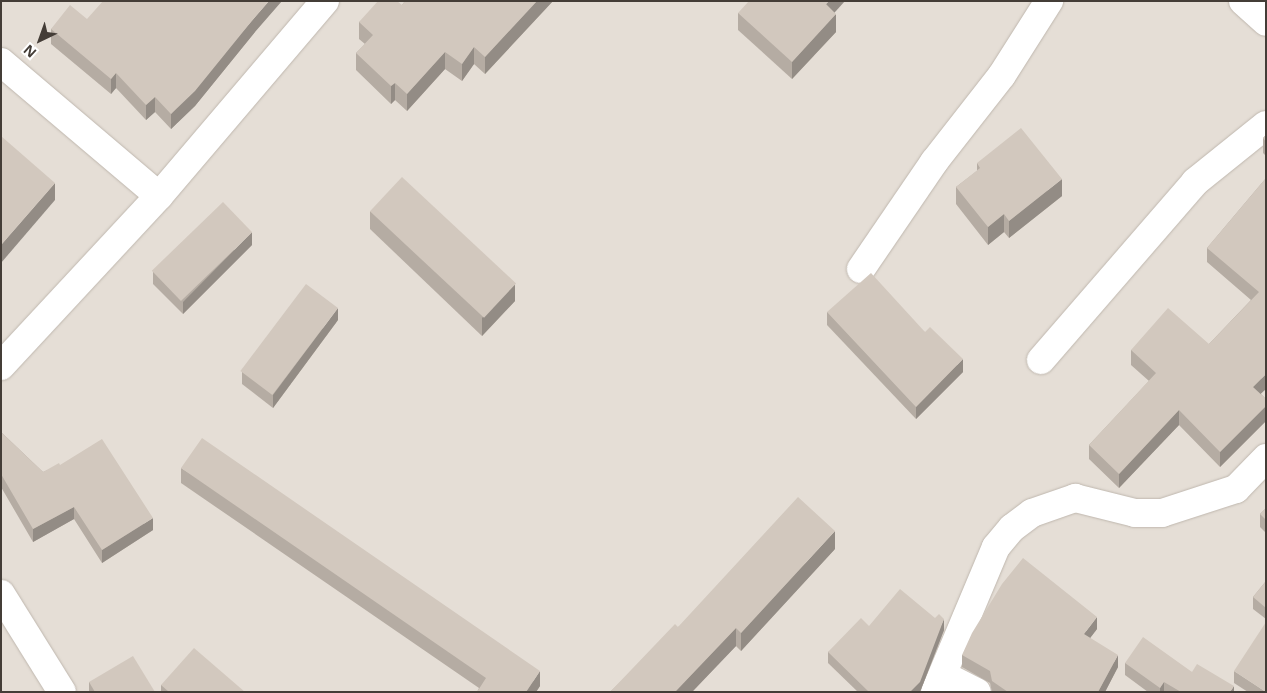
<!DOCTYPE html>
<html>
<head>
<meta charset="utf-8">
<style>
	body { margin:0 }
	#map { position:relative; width:1267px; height:693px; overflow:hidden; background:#f1ede7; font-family:"Open Sans",sans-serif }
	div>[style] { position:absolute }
	.residential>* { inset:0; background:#e5ded6; transform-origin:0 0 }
	.roads { filter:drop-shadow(0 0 1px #bfb7ae) drop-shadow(0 0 1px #bfb7ae) }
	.minor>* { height:28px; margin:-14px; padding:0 14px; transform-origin:14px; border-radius:14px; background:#fff }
	.tertiary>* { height:28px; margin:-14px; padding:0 14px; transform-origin:14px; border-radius:14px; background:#fff }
	.wall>* { inset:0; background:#b5aca3 }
	.shaded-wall>* { inset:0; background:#938c85 }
	.building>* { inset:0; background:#d2c8be; transform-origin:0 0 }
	span { translate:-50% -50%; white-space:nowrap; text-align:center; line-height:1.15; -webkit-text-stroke:4px #fff; paint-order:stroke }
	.frame { position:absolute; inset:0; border:2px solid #443d37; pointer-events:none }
	.north { position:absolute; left:15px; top:15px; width:50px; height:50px; -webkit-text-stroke:4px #fff; paint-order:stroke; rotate:222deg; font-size:14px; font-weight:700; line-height:20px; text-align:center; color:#443d37 }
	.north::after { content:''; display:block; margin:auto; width:18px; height:22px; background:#443d37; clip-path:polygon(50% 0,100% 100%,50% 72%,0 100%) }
</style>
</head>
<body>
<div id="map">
	<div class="residential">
		<i style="left:1px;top:1px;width:1265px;height:691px"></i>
	</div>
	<div class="roads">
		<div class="minor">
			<i style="left:1px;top:62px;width:207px;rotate:40.3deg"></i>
			<i style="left:159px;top:196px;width:256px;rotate:-49.6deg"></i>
			<i style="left:861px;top:269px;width:130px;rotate:-55.7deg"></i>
			<i style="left:934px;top:162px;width:110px;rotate:-52deg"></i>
			<i style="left:1002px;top:75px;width:88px;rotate:-57.6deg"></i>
			<i style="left:1041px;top:360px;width:235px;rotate:-49.1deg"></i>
			<i style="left:1195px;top:182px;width:91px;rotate:-38.8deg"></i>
			<i style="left:1px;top:366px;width:232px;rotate:-47.1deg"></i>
			<i style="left:1px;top:594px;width:115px;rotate:58.1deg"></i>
			<i style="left:943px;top:675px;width:38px;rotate:27deg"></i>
			<i style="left:935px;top:692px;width:157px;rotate:-67.2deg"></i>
			<i style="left:996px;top:547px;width:25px;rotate:-50deg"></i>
			<i style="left:1012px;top:528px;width:25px;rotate:-37deg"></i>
			<i style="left:1032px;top:513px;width:46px;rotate:-19.2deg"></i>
			<i style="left:1075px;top:498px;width:62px;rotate:14deg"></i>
			<i style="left:1135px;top:513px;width:27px"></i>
			<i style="left:1162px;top:513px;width:78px;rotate:-18deg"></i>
			<i style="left:1236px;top:489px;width:43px;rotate:-45.9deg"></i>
		</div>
		<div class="tertiary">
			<i style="left:1243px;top:1px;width:31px;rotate:42deg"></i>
		</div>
	</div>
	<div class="wall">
		<i style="clip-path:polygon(405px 1px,553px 1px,485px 74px,474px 64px,462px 81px,445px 69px,407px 111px,395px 100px,391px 104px,356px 70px,356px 53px,365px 44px,359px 39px,359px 22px,402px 5px)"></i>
		<i style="clip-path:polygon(738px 13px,835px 13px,836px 32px,792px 79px,738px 30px)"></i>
		<i style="clip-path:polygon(87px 19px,255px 32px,195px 106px,171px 129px,155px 112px,146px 120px,116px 88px,111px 94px,51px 44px,51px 29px)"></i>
		<i style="clip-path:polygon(1266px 135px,1266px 156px,1263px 153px,1263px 138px)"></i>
		<i style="clip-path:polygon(977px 163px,1062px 196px,1009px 238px,1004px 232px,988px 245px,956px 204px,956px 187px,977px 171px)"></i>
		<i style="clip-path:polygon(1266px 178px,1261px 394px,1266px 399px,1266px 421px,1220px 467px,1179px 425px,1119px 488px,1089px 459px,1089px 445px,1149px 381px,1131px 365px,1131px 350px,1209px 344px,1251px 300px,1207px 262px,1207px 248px)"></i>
		<i style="clip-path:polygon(370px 211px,515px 301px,482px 336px,370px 229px)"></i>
		<i style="clip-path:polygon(252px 245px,183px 314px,153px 284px,153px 272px)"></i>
		<i style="clip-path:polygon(827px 312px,925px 332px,963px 372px,916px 419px,827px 325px)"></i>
		<i style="clip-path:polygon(338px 320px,273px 408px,242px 384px,242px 372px)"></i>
		<i style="clip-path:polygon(1px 432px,43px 472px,60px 465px,153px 530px,102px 563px,74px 519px,33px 542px,1px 487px)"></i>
		<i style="clip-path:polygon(181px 468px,540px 686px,536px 692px,477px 692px,479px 688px,181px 483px)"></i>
		<i style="clip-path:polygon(1266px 508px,1266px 533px,1260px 527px,1260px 514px)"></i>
		<i style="clip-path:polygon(835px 549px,741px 651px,736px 646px,692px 692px,610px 692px,678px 627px)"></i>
		<i style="clip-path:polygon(1266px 581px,1266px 619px,1253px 609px,1253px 597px)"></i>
		<i style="clip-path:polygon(869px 626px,944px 630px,920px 692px,858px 692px,828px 663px,828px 652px)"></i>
		<i style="clip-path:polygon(1097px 629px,1090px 638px,1118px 667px,1105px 692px,992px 692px,990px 683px,962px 667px,962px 655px)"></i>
		<i style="clip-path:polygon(1125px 663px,1192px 672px,1234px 692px,1148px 692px,1125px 675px)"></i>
		<i style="clip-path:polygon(1234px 671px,1266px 692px,1248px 692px,1234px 683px)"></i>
		<i style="clip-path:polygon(89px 682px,155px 692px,89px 692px)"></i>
		<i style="clip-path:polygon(161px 685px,245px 692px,161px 692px)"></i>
	</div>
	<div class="shaded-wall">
		<i style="clip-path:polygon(269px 1px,282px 1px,255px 32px,195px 106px,171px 129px,171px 114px)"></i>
		<i style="clip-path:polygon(537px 1px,553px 1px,485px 74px,485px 57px)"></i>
		<i style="clip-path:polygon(829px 1px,845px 1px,826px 22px,826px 4px)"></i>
		<i style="clip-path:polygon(836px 14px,836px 32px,792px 79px,792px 62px)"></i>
		<i style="clip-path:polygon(474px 47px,474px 64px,462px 81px,462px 64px)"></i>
		<i style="clip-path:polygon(445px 52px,445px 69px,407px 111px,407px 94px)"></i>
		<i style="clip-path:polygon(116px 73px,116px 88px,111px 94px,111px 79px)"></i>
		<i style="clip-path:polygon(395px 83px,395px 100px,391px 104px,391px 86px)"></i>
		<i style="clip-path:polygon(155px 97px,155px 112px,146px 120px,146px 105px)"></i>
		<i style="clip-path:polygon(1062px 179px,1062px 196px,1009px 238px,1009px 221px)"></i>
		<i style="clip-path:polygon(55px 183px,55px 200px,1px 263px,1px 245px)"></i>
		<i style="clip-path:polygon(1004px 214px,1004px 232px,988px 245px,988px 227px)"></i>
		<i style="clip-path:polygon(252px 232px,252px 245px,183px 314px,183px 302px)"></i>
		<i style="clip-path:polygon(515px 284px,515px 301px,482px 336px,482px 318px)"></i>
		<i style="clip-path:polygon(338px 308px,338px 320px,273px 408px,273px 395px)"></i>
		<i style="clip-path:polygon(963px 359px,963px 372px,916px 419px,916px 407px)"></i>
		<i style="clip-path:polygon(1266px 374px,1266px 389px,1253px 401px,1253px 387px)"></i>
		<i style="clip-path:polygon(1266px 406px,1266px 421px,1220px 467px,1220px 452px)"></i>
		<i style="clip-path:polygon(1179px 410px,1179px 425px,1119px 488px,1119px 474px)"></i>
		<i style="clip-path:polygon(74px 507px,74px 519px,33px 542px,33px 529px)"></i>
		<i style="clip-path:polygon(153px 518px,153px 530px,102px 563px,102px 550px)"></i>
		<i style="clip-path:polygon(835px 531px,835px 549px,741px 651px,741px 633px)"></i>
		<i style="clip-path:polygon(1097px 617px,1097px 629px,1084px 646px,1084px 634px)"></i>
		<i style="clip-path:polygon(944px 619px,944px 630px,920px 692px,910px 692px)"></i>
		<i style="clip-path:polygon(736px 628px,736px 646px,692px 692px,675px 692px)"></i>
		<i style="clip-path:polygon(1118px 655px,1118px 667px,1105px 692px,1098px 692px)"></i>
		<i style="clip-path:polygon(540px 671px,540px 686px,536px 692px,526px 692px)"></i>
		<i style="clip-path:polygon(1164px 682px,1164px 692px,1160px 692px,1160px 688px)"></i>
		<i style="clip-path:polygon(1234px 686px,1234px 692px,1230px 692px)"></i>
	</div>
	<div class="building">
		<i style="clip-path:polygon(103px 1px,269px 1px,255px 17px,195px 91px,171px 114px,155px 97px,146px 105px,116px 73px,111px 79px,51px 29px,70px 5px,87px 19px)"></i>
		<i style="clip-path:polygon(378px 1px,397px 1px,402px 5px,405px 1px,537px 1px,485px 57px,474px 47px,462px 64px,445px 52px,407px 94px,395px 83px,391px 86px,356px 53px,373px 35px,359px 22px)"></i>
		<i style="clip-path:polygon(749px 1px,829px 1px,826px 4px,836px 14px,792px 62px,738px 13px)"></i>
		<i style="clip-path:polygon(1021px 128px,1062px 179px,1009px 221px,1004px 214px,988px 227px,956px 187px,980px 168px,977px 163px)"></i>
		<i style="clip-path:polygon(1266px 135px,1266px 142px,1263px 138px)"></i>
		<i style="clip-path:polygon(1px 136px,55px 183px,1px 245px)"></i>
		<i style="left:402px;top:177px;width:156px;height:47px;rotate:43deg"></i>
		<i style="clip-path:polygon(1266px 178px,1266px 374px,1253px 387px,1266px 399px,1266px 406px,1220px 452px,1179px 410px,1119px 474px,1089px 445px,1156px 373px,1131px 350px,1168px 308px,1209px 344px,1259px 292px,1207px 248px)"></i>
		<i style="left:223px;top:202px;width:42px;height:99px;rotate:46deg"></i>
		<i style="clip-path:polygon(871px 273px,925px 332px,930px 327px,963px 359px,916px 407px,827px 312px)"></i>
		<i style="left:306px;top:284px;width:40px;height:109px;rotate:37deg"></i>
		<i style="clip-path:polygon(1px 432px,43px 472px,59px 463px,60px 465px,102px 439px,153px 518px,102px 550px,74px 507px,33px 529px,1px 474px)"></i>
		<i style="clip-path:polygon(202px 438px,540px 671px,526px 692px,477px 692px,486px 678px,181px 468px)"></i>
		<i style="clip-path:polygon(798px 497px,835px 531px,741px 633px,736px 628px,675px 692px,610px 692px,675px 624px,678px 627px)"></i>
		<i style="clip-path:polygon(1266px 508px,1266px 520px,1260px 514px)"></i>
		<i style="clip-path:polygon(1023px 558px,1097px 617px,1084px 634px,1118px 655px,1098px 692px,1008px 692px,992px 681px,990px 671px,962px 655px,972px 633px,1002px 584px)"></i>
		<i style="clip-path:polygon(1266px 581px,1266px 608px,1253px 597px)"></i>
		<i style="clip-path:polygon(900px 589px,935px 618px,939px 614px,944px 619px,920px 682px,910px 692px,869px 692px,828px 652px,861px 618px,869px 626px)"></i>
		<i style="clip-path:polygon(1266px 622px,1266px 692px,1234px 671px)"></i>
		<i style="clip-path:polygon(1143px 637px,1192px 672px,1197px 664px,1234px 686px,1230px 692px,1181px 692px,1164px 682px,1160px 688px,1125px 663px)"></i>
		<i style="clip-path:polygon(194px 648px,245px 692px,169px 692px,161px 685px)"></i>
		<i style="clip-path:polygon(133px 656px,155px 692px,95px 692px,89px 682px)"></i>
	</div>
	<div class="frame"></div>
	<div class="north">N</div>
</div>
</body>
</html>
